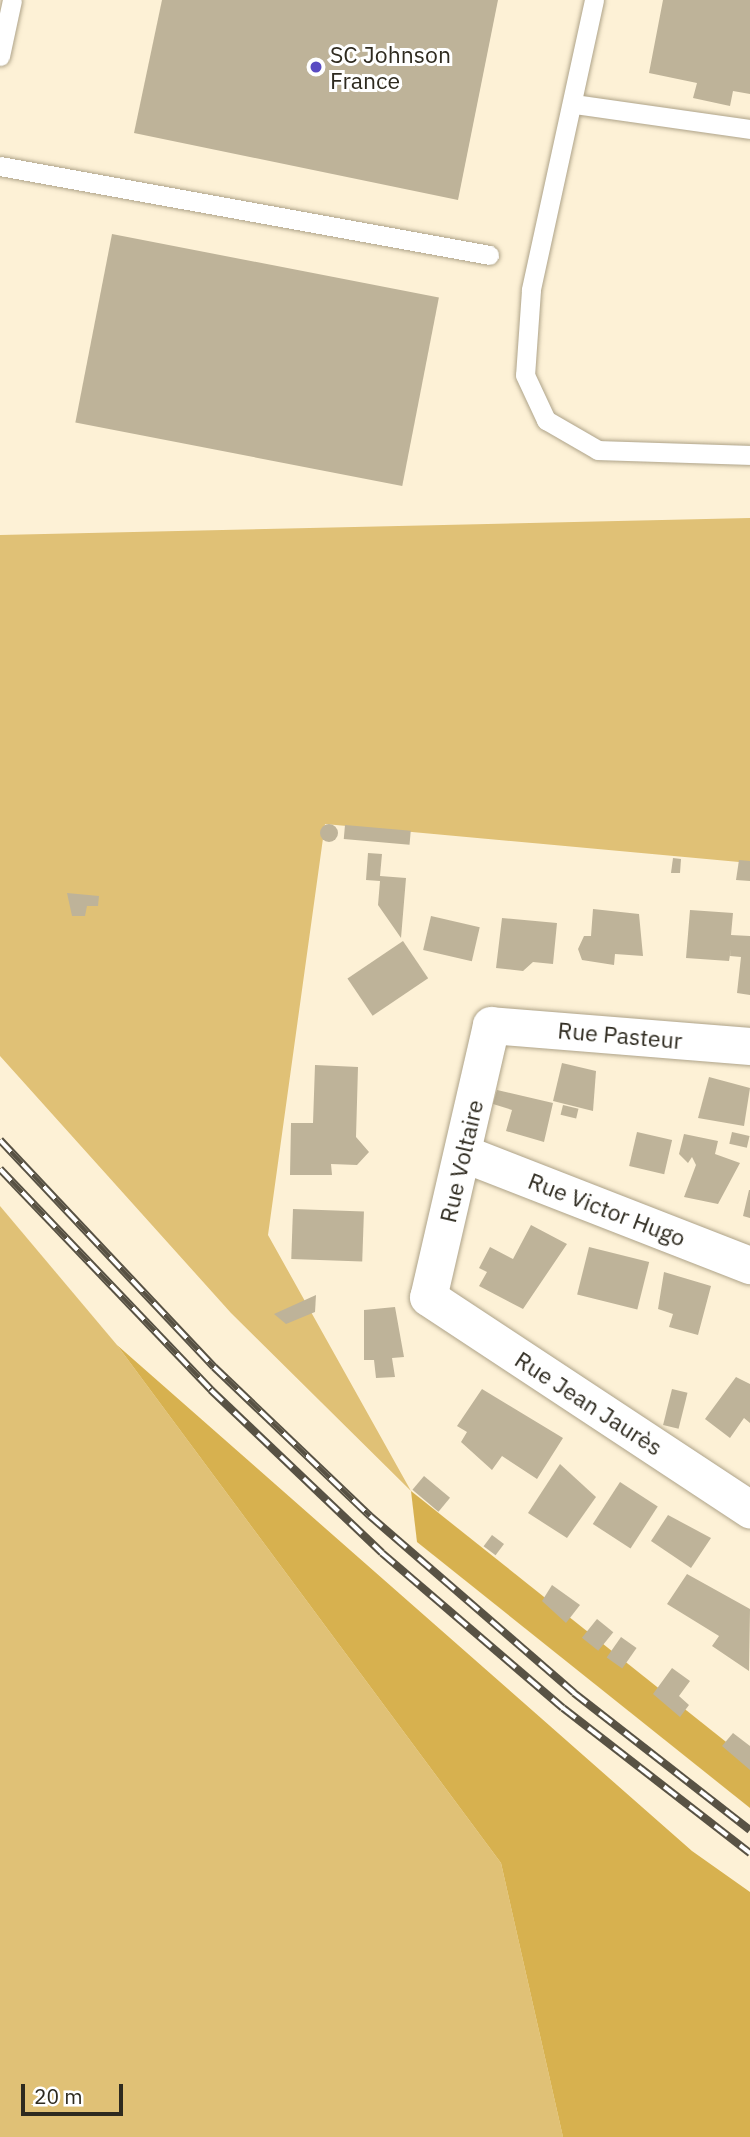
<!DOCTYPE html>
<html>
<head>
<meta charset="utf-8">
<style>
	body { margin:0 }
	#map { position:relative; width:750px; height:2137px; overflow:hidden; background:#fdf1d6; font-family:"IBM Plex Sans",sans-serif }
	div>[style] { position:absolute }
	.green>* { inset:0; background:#e0c176 }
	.forest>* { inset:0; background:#d7b14f }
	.building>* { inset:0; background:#beb399; transform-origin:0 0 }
	.round { border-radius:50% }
	.roads { filter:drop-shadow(0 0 2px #aea389) drop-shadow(0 0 2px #aea389) }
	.lane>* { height:19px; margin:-9.5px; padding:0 9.5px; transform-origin:9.5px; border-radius:9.5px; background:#fff }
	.street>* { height:37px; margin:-18.5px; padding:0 18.5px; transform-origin:18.5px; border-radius:18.5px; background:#fff }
	.rail>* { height:8px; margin-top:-4px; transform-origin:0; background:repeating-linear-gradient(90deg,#fff 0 16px,#585244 0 32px); box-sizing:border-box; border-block:2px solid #585244 }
	.dots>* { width:19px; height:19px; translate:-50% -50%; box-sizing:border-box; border:4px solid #fff; border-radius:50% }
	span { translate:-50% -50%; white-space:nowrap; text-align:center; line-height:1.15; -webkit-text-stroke:6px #fff; paint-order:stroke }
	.poi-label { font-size:23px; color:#2e2a1f }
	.left { translate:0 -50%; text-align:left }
	.street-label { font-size:23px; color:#2e2a1f }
	.scale { position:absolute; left:21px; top:2084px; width:102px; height:32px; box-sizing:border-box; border:4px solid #2e2a1f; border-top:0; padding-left:9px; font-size:21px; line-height:24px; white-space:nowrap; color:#2e2a1f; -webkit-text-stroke:5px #fff; paint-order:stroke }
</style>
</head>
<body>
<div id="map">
	<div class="green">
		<i style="clip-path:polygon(750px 518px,750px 863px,325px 824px,268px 1235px,411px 1491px,231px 1313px,0 1056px,0 535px)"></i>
		<i style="clip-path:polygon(0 1206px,117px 1345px,501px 1863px,563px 2137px,0 2137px)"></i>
	</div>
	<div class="forest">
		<i style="clip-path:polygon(117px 1345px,692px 1851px,750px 1892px,750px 2137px,563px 2137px,501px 1863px)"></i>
		<i style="clip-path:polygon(411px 1491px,750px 1761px,750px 1808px,417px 1542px)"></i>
	</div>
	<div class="building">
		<i style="clip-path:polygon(162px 0,498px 0,458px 200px,134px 133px)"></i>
		<i style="clip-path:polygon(663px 0,750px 0,750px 94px,733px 91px,730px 106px,693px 98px,697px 83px,649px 73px)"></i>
		<i style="left:112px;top:234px;width:333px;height:192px;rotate:11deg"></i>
		<i class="round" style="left:320px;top:824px;width:18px;height:18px"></i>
		<i style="left:345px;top:825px;width:66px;height:14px;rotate:5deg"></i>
		<i style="clip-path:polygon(368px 853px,382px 854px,380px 876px,406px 878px,401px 938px,378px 905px,380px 881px,366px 880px)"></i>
		<i style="clip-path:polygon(673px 858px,681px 859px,680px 873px,671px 873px)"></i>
		<i style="clip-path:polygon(739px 860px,750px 861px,750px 881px,736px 880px)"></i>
		<i style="clip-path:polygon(67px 893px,99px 896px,98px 906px,87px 906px,85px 916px,72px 916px)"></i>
		<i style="clip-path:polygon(593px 909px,639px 914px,643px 956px,615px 954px,614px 965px,582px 960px,578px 949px,584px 936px,591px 936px)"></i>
		<i style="clip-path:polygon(690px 910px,733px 913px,731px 935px,750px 936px,750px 995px,737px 993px,741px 957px,730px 956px,731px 949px,729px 961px,686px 958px)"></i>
		<i style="left:431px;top:916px;width:50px;height:35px;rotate:13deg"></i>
		<i style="clip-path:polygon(502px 918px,557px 923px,553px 964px,533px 962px,523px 971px,496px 968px)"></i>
		<i style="left:403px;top:941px;width:45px;height:67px;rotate:56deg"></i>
		<i style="clip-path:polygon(562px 1063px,596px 1071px,593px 1111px,553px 1101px)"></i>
		<i style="clip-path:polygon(315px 1065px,358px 1067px,356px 1137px,369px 1152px,357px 1165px,331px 1164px,332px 1175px,290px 1175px,291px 1123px,313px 1123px)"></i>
		<i style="clip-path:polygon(709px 1077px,750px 1088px,744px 1126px,698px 1118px)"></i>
		<i style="clip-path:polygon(497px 1090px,553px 1103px,544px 1142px,506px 1131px,512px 1110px,493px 1104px)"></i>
		<i style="left:563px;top:1105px;width:16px;height:10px;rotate:14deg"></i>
		<i style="left:637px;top:1132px;width:36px;height:35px;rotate:13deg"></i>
		<i style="left:732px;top:1132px;width:18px;height:12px;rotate:13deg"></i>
		<i style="clip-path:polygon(684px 1134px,718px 1141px,715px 1154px,740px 1163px,718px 1204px,684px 1197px,696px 1165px,692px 1157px,688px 1163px,679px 1154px)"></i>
		<i style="clip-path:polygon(749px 1190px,750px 1190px,750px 1218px,743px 1216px)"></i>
		<i style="left:293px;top:1209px;width:71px;height:50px;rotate:2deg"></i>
		<i style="clip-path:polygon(531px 1225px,567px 1244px,523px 1309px,479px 1286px,487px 1272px,479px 1268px,490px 1247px,513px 1259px)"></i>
		<i style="left:589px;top:1247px;width:62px;height:49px;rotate:14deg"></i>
		<i style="clip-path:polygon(664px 1272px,711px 1286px,698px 1335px,669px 1327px,673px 1314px,658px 1309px)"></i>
		<i style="clip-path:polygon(316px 1295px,315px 1312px,286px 1324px,274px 1314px)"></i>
		<i style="clip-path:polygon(395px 1307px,404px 1357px,392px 1358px,395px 1377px,376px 1378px,374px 1360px,364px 1360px,364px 1310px)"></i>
		<i style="clip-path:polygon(736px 1377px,750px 1384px,750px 1423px,744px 1418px,730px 1438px,705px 1419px)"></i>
		<i style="clip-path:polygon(482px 1389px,563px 1438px,537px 1479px,502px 1456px,492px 1470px,461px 1442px,467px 1432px,457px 1426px)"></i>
		<i style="left:672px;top:1389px;width:16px;height:37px;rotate:14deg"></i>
		<i style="clip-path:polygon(560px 1464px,596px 1497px,567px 1538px,528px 1513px)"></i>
		<i style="left:424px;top:1476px;width:34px;height:18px;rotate:40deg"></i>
		<i style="left:620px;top:1482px;width:45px;height:50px;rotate:33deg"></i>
		<i style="clip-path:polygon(668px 1515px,711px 1538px,691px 1568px,651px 1541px)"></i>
		<i style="left:492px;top:1535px;width:15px;height:14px;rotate:37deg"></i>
		<i style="clip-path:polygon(687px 1574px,750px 1609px,749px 1671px,712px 1646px,719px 1636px,667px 1604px)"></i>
		<i style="clip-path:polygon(552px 1585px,580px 1605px,566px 1623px,542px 1601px)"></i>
		<i style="left:597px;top:1619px;width:21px;height:24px;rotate:39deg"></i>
		<i style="left:621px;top:1637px;width:19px;height:25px;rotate:35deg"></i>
		<i style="clip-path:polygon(672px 1668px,690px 1681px,679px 1696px,689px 1705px,680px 1717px,653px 1694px)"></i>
		<i style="clip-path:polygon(733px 1733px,750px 1746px,750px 1770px,722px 1746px)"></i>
	</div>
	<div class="roads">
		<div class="lane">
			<i style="left:594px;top:0;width:297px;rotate:102.3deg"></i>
			<i style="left:531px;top:290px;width:85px;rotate:94deg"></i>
			<i style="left:525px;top:375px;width:50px;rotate:65deg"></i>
			<i style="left:546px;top:420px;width:60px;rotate:30deg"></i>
			<i style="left:598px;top:450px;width:152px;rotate:1.9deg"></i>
			<i style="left:0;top:56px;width:57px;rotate:-77.9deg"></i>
			<i style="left:574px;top:104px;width:178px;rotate:8.1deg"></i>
			<i style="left:0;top:166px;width:497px;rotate:10.3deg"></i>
		</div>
		<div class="street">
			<i style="left:750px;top:1046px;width:260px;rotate:-175.4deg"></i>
			<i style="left:491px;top:1025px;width:279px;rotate:103deg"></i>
			<i style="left:428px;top:1297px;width:386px;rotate:33.4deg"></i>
			<i style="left:465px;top:1154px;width:306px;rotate:21.3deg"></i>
		</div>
	</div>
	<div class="rail">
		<i style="left:0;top:1140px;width:312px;rotate:46.7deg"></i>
		<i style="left:214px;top:1367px;width:216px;rotate:43.7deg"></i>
		<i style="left:370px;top:1516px;width:270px;rotate:40.9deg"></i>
		<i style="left:574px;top:1693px;width:223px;rotate:37.9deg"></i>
		<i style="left:0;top:1169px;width:306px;rotate:46.3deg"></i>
		<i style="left:211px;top:1390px;width:236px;rotate:43.6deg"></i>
		<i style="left:382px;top:1553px;width:238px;rotate:40.6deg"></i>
		<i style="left:563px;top:1708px;width:237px;rotate:37.8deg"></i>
	</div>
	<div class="dots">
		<i style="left:316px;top:67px;background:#594ac2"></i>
	</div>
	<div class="poi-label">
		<span class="left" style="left:330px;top:67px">SC Johnson<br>France</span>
	</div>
	<div class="street-label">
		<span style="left:620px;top:1035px;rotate:5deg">Rue Pasteur</span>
		<span style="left:461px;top:1161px;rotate:-77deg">Rue Voltaire</span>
		<span style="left:607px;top:1209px;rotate:21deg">Rue Victor Hugo</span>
		<span style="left:589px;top:1403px;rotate:33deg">Rue Jean Jaurès</span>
	</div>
	<div class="scale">20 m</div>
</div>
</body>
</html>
